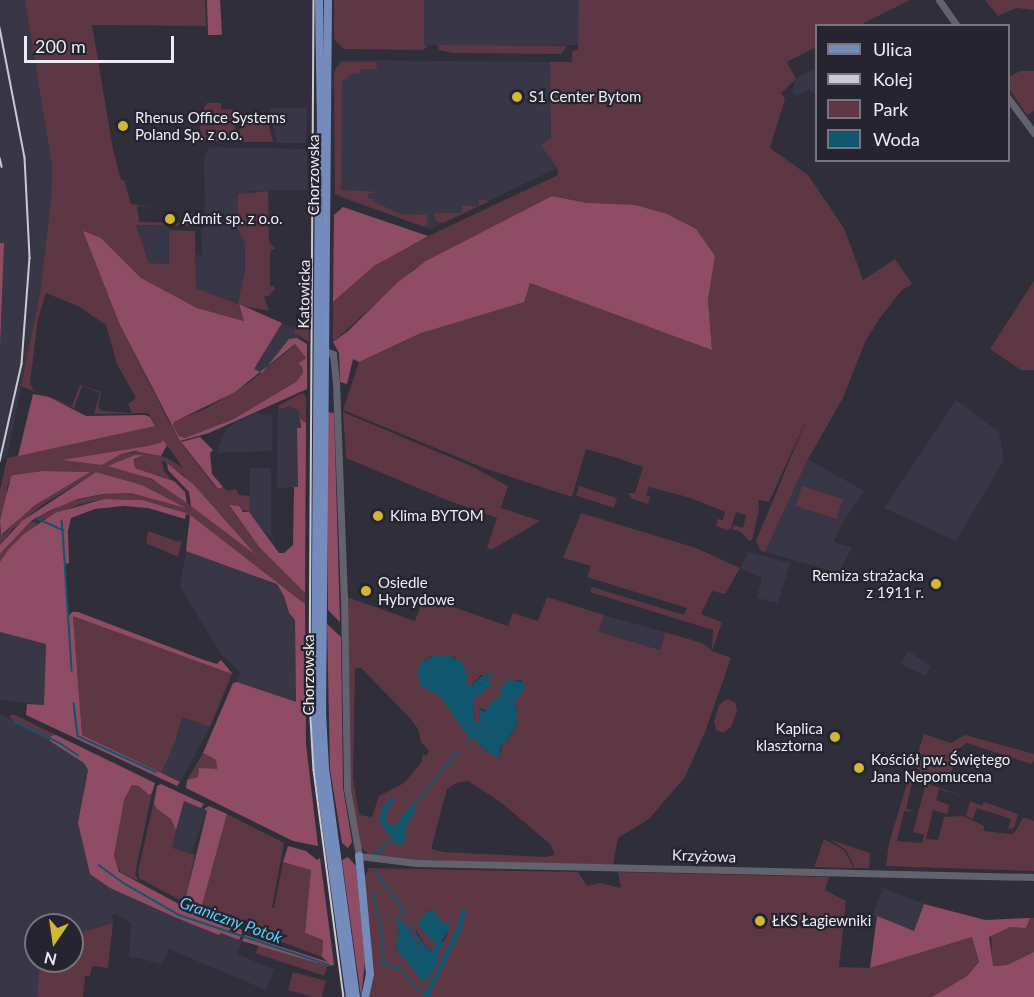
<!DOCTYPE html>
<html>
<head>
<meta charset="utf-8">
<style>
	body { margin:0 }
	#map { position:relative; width:1034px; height:997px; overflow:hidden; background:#302e3a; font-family:Lato,sans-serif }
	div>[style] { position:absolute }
	.built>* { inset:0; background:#393648; transform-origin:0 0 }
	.green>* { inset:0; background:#5d3744; transform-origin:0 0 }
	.forest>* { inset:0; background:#8f4d65 }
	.water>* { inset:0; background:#10566d }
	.stream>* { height:1.5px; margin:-0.75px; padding:0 0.75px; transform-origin:0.75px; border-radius:0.75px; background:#10566d }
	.canal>* { height:5px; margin:-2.5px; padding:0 2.5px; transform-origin:2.5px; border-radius:2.5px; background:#10566d }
	.tertiary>* { height:7px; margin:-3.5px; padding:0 3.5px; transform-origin:3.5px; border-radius:3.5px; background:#656270 }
	.primary>* { height:8px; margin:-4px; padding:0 4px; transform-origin:4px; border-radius:4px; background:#738cbc }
	.tram>* { height:1.5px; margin:-0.75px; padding:0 0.75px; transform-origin:0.75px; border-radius:0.75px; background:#cbcad2 }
	.rail>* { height:1.5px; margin:-0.75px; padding:0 0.75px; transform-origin:0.75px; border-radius:0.75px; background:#cbcad2 }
	.dots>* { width:16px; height:16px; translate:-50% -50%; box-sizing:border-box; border:3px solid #262430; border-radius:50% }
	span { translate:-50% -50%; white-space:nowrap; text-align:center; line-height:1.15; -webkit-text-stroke:4.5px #262430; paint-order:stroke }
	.poi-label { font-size:15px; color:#edecf4 }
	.left { translate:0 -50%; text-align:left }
	.right { translate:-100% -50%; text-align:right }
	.street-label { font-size:15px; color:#edecf4 }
	.water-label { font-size:16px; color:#58cffd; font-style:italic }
	.legend { position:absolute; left:815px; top:24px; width:195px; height:138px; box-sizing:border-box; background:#262430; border:2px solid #76747e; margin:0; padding:8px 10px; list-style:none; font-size:18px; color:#edecf4 }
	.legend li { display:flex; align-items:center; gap:12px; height:30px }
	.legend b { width:30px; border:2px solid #76747e }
	.north { position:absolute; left:24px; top:913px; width:60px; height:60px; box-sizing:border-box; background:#262430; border:2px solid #76747e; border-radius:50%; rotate:193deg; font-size:16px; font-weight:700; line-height:24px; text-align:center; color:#edecf4 }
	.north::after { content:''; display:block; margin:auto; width:21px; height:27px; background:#d2b735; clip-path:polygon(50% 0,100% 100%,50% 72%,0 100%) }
	.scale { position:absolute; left:24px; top:36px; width:150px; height:27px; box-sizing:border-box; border:3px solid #edecf4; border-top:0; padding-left:8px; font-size:18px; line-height:21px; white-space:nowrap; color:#edecf4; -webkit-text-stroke:4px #262430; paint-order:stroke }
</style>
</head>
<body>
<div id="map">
	<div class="built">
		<i style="clip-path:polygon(0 0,25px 0,52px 166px,51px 199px,40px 293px,7px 458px,0 460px)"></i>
		<i style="left:424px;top:0;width:155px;height:45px"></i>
		<i style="clip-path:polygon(339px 60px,550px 62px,551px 138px,542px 145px,557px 168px,430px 229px,339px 197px)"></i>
		<i style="clip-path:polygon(816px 68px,816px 92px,814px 94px,810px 89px,796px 97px,792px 91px,796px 78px)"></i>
		<i style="clip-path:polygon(269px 108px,307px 108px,306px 143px,277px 143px)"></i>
		<i style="clip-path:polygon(210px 147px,306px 149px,307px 156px,308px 190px,250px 191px,239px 230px,245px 241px,245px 271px,239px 304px,196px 288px,196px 255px,202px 255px,201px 231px,205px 226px,204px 157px)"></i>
		<i style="clip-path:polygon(136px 225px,169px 226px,169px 264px,149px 263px)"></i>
		<i style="clip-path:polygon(282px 323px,292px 328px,300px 338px,262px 373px,254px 369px)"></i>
		<i style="clip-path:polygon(956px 400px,999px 432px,1004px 460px,956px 541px,884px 508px)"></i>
		<i style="clip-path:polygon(278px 406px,299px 410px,301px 429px,297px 429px,298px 487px,277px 488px)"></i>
		<i style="clip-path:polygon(255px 413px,272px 416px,272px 451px,217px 453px,226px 428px)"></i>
		<i style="clip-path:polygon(808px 459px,864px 491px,840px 527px,834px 542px,852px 548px,838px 573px,765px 552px)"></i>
		<i style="clip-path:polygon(250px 468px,271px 468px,271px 533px,276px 542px,256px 524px,249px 512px)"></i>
		<i style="clip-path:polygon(186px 551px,277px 584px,284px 596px,289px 613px,295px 620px,296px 703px,237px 682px,240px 672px,221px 654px,180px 587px)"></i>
		<i style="clip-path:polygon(748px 552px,790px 563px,778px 603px,757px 598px,762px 578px,740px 568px)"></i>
		<i style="left:604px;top:615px;width:63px;height:18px;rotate:16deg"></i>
		<i style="clip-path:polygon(0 632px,46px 644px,44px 705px,0 700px)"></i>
		<i style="clip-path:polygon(908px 651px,931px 666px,925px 676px,901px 664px)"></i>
		<i style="clip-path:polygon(0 714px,66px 749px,84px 763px,88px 770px,83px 791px,110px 888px,219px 935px,220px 933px,242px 941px,237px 954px,274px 969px,266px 990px,169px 949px,162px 964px,129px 956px,131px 923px,115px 914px,112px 915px,113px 923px,74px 935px,72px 935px,72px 925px,36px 925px,36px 961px,40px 961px,37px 997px,0 997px)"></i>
		<i style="clip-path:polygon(182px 717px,210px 727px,180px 782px,161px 773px,175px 743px)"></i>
		<i style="left:184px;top:801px;width:25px;height:49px;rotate:21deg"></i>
		<i style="left:883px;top:888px;width:44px;height:29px;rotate:21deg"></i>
	</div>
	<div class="green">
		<i style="clip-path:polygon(evenodd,25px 0,205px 0,206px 26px,92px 25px,113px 149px,121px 180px,124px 180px,131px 204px,152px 207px,137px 206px,139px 222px,186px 223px,184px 213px,199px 215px,199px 224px,195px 226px,136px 225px,149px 263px,169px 264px,169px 230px,195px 231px,196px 288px,238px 304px,245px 271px,245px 242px,238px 229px,238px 194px,268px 191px,269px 241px,275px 249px,271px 250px,270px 256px,270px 286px,274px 286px,275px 289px,270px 294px,274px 294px,264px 297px,269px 311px,239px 305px,245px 321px,197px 308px,141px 278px,101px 238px,120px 325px,169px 422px,184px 447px,217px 489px,223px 487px,228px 491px,236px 489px,239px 495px,250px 496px,249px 512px,229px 506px,260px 548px,305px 593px,305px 604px,192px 517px,168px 507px,131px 499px,104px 499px,80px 504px,42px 520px,38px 518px,65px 503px,103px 494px,131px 493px,182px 506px,142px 485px,96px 472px,42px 505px,13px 529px,0 545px,0 533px,3px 535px,24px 513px,89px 472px,43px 471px,13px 475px,7px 487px,7px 501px,0 521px,0 491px,7px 458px,155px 425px,148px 413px,94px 414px,100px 393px,82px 386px,74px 408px,21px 386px,40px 293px,51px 200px,52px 166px,25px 0,46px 293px,78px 306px,106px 325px,117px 364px,136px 398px,128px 404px,132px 413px,102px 411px,98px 407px,101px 392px,80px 385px,72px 406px,34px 391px,30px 383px,38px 319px,46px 293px,25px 0,164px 441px,183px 468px,167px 458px,144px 451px,121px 454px,101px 465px,66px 460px,148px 446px,164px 441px,25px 0,139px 455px,133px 462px,134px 466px,140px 471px,171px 479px,164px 471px,162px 460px,183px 475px,252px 550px,161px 484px,135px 473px,109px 466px,139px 455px)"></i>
		<i style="clip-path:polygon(334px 0,424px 0,424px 45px,429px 46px,422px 50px,344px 49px,334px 39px)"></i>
		<i style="clip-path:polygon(579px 0,910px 0,860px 25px,816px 26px,816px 47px,787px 62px,796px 79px,781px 93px,785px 99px,770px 148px,808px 175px,844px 228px,863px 280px,895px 259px,912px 284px,901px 291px,879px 319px,865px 342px,843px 398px,808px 459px,765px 552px,761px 551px,756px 541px,808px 416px,769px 502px,758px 500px,759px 510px,752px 540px,749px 541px,741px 532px,732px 529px,733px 525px,743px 528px,746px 515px,736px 512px,731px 528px,727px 530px,716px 526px,718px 519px,723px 520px,725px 512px,691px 498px,649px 487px,646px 495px,650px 497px,648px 504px,632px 499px,628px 493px,635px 493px,643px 467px,617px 458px,586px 449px,572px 497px,484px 468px,343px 410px,359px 362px,530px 283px,712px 349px,708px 300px,715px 256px,587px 203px,552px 196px,414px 269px,333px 342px,333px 302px,374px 266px,403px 248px,558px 175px,557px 168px,541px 145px,551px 138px,550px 62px,572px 62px,572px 52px,578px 49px)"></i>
		<i style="clip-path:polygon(985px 0,1034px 0,1034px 10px,1016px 8px,998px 16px)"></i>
		<i style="clip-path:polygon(438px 45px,567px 46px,561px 54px,453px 53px,439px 50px)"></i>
		<i style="clip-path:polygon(342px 62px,376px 62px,377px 69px,361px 69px,360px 73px,350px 74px,347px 79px,342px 80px,341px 190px,381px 192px,368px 194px,368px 198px,374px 199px,374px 202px,401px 214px,427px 215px,428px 211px,427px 224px,424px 227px,335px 194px,334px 73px,337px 66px)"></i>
		<i style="clip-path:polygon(1020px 71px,1034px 71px,1034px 111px,1027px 115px,1009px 89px,1009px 77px)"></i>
		<i style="clip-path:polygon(207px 103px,221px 103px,221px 109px,234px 110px,235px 136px,232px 141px,200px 142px,200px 115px)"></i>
		<i style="clip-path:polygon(266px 113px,273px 142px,244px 142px,240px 140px,239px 114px)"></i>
		<i style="clip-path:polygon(479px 199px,490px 201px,443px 223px,436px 221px,434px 213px,462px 213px,462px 206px,479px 206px)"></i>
		<i style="clip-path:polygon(1034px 281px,1034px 370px,1021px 370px,990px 349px)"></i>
		<i style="clip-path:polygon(309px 299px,309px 342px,293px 332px)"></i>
		<i style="clip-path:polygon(296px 344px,306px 358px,302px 366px,303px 373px,300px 379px,267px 401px,234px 419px,185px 438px,179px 436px,173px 426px,174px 422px,207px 408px,250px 382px)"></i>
		<i style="clip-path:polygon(302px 393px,306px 396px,306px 423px,299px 419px,299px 410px,288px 407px,281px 409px,278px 406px)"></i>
		<i style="clip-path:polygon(343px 412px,469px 465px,508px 486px,501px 508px,540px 521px,491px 550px,487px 548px,497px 518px,444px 499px,346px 458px)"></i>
		<i style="left:579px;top:486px;width:40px;height:10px;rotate:18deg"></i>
		<i style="left:802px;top:486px;width:43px;height:21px;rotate:18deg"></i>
		<i style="clip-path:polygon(evenodd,581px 513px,696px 548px,740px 568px,725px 594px,712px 591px,701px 614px,722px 622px,712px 651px,731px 658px,705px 732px,685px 777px,649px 819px,618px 838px,613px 865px,373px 859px,357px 843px,347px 789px,344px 596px,415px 621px,424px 597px,508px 626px,513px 613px,538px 621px,547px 597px,604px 615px,599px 632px,660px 650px,665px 632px,702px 643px,712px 650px,713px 630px,590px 592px,592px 587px,684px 615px,687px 608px,587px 577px,591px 566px,563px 558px,581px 513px,432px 656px,454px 657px,460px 662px,466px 678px,466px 685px,470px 686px,481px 675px,495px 675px,490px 679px,490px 676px,486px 677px,487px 681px,492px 683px,491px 686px,473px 699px,475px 725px,481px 721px,478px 708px,484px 709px,485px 712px,502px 695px,506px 682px,521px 680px,525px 688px,515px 702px,518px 714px,516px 727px,508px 740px,502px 744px,501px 753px,488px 752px,460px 725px,441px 697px,420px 685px,418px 674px,424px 661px,432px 656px,581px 513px,355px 668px,361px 668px,410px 718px,418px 729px,421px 742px,429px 751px,426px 756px,423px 754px,421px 763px,404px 783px,379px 796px,372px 817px,359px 815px,353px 778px,355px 668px,581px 513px,468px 781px,499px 801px,550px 844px,555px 855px,545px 857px,443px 852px,431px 849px,447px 789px,456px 783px,468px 781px,581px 513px,396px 798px,387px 811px,386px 822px,394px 827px,410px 807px,415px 807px,406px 828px,406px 836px,399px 847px,379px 821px,380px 819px,396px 798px)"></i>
		<i style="clip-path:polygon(31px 521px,38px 523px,17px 541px,0 562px,0 554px)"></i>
		<i style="clip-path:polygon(148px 531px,179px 542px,182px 540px,178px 557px,146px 543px)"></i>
		<i style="clip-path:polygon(73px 615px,232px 674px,210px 727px,182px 717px,175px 743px,161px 773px,82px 735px)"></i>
		<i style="clip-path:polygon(726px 699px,735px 702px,737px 711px,731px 727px,723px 733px,716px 730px,714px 721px,719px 705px)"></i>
		<i style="clip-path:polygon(11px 715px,15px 715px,58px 736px,50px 737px,50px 741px,17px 724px,9px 717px)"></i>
		<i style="clip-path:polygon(924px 734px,951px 743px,965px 735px,1034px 754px,1034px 761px,1031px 764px,967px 743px,961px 747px,947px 783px,919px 773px,920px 770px,916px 768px,918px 763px,915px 762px)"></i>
		<i style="clip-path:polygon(203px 753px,216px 760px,217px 769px,199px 769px,198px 777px,187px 780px)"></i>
		<i style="clip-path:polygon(909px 777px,913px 778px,906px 809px,916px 812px,904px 811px,897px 841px,922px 843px,924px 835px,913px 832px,926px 783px,966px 797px,939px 789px,936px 800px,949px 805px,947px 814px,933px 810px,926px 839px,938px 840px,944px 817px,963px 816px,984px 826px,984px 831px,1011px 834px,1015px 832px,1023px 818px,1026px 818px,1034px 821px,1034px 871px,886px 866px,889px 843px)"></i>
		<i style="clip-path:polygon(132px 785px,139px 786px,149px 795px,152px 793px,135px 874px,139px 881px,121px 873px,114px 858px,123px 803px)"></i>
		<i style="clip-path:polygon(154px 801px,157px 809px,171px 819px,176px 830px,172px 848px,195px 855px,186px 896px,193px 907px,139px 878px,138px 871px)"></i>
		<i style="clip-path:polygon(970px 801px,982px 806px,984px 802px,1018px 814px,1014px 828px,1008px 829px,1011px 819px,977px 808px,973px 819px,966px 816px)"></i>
		<i style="clip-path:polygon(227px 814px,284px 843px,272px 908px,274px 908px,283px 862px,311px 870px,305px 933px,323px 940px,322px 957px,247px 929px,242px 922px,230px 922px,201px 909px)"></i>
		<i style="clip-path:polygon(824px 839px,844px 850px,854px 868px,814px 867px)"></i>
		<i style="clip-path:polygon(831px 840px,870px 853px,869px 868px,855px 868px,846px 850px)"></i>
		<i style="clip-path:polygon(evenodd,369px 868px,578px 872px,587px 886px,600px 883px,621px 888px,618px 872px,829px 877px,825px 890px,846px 901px,839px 967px,870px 968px,972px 937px,979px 962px,967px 976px,932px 997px,368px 997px,364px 878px,369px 868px,434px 910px,447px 934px,438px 952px,437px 963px,422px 980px,396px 949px,399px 928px,395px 915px,407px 927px,418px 945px,422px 948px,415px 929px,428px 949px,433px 951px,436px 942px,418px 925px,426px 912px,434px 910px)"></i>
		<i style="clip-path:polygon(1030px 918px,1034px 918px,1034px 952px,1007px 965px,992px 966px,991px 934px,1010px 927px,1026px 928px)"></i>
		<i style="clip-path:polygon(113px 923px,108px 968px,92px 966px,90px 976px,85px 976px,83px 997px,37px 997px,40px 961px,72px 961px,72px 935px)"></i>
		<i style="left:259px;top:944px;width:72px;height:10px;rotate:18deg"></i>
		<i style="left:293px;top:972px;width:34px;height:19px;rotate:15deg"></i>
	</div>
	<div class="forest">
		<i style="clip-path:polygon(207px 0,220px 0,222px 34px,220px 35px,208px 35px)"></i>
		<i style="clip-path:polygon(552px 196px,587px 203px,635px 205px,667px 214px,696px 229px,715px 256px,708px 300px,712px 350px,530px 283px,524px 302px,421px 333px,359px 362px,353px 359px,347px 384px,340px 382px,339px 353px,333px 342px,348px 331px,398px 282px,426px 261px)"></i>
		<i style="clip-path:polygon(343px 207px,428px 236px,374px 266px,333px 302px,334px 215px)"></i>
		<i style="clip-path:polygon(evenodd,83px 231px,101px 238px,141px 278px,197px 308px,244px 321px,239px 304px,282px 323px,254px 369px,262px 373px,289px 339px,297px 338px,307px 344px,307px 389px,209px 433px,180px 441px,120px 325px,83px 231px,295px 344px,306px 358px,298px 364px,302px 366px,303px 373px,296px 382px,234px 419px,185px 438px,179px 436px,173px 426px,174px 422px,235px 392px,295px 344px)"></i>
		<i style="clip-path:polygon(0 243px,4px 243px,0 345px)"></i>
		<i style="clip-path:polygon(33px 394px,49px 397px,86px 416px,145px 415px,150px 417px,155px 426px,18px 456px)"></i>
		<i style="clip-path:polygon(326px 412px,334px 413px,340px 622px,328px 610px)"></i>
		<i style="clip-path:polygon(300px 419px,306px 423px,305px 593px,260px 548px,229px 505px,239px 506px,243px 512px,249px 512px,279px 553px,284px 553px,293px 545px,294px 487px,298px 487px,297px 428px,301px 428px)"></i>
		<i style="clip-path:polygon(200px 437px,213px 450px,210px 453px,212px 474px,223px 487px,218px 489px,181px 442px)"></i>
		<i style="clip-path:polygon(163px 440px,167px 445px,161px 456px,135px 451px,121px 454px,102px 465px,62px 460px,148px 446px,162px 442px)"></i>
		<i style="clip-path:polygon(135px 455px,143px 455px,134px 459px,134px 466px,137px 469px,174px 481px,185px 492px,187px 503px,152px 479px,108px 466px)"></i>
		<i style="clip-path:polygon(167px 463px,194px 485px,256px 555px,191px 506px,189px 492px,168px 470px)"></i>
		<i style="clip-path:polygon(43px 471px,90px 472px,34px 506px,1px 535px,0 521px,11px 477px,13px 475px)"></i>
		<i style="clip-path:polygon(96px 472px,142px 485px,186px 508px,131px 493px,103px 494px,78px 499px,51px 510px,31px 521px,0 554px,0 545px,22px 521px)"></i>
		<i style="clip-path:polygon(104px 499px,142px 500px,186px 513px,185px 519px,148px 508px,123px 506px,95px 509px,71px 518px,68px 531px,69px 563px,65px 564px,68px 617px,72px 612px,78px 612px,204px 660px,217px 664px,221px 660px,231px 672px,232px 674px,73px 616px,82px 735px,180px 782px,177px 786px,26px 715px,27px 704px,44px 705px,46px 644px,0 632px,0 562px,8px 550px,25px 533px,55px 513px)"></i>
		<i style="clip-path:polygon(190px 515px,305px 604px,306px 744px,318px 846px,293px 841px,186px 788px,187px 780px,198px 777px,199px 768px,217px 769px,216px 760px,203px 753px,233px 683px,237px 682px,296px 702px,295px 620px,289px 613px,284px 596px,277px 584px,186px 551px)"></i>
		<i style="clip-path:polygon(327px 624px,341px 637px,343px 788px,352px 842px,348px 848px,342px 843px,330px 769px)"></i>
		<i style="clip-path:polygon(56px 735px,155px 783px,152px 793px,149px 795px,139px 786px,132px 785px,124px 800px,114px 856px,119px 872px,177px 903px,239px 928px,243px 931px,239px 940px,221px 933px,219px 935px,177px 918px,110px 888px,90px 874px,78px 823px,88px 770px,84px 763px,50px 741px,51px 736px)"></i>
		<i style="clip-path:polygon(161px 784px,204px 804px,201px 808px,184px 801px,176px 830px,171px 819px,157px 809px,154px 803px,157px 786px)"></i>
		<i style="clip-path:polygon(209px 806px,227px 814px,201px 909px,203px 911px,189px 904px,186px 896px,207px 811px,204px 809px)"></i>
		<i style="clip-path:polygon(288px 846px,306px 851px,317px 860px,320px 858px,334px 965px,328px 966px,242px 941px,245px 935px,328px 962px,322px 957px,323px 940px,305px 933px,311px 870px,283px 862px)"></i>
		<i style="clip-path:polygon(348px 857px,356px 866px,365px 962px,361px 997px,342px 860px)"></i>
		<i style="clip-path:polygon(924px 904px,985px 920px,1030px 918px,1026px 928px,1010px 927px,989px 937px,993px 966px,1007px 965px,1034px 952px,1034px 997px,932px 997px,967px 976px,979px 962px,972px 937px,870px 968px,877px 916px,914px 931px)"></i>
	</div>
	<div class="water">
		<i style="clip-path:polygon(436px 655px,448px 655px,463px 663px,467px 673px,466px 685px,470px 686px,486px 673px,495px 675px,490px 679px,490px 676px,486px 677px,487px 681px,493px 683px,491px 686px,473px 699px,475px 725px,481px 721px,478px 708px,485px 712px,491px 702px,502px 695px,500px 689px,508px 680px,524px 682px,525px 688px,515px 702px,518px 714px,516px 727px,506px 742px,501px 745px,499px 757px,492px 755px,464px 731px,441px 697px,420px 685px,418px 674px,420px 663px)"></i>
		<i style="clip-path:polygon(393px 797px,396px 798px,387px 811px,386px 822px,394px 826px,410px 807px,413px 805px,416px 808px,406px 828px,406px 839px,399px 847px,379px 821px,383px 806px)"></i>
		<i style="clip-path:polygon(434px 910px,442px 923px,450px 923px,450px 927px,442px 941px,444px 946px,438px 952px,437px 963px,426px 981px,422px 981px,396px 949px,399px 928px,395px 915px,407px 927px,418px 945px,422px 947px,405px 918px,428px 949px,433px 951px,436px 942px,432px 942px,418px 925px,424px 913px)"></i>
	</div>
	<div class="stream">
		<i style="left:36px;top:518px;width:30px;rotate:24deg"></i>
		<i style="left:63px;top:530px;width:141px;rotate:86.3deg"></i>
		<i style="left:62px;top:521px;width:9px;rotate:84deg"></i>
		<i style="left:74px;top:703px;width:33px;rotate:83deg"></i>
		<i style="left:78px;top:736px;width:86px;rotate:24.8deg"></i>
		<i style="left:15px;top:722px;width:50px;rotate:25deg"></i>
		<i style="left:60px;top:743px;width:22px;rotate:34deg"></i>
		<i style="left:466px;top:743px;width:8px;rotate:-50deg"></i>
		<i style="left:413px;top:805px;width:70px;rotate:-49.7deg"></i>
		<i style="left:375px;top:855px;width:23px;rotate:-45deg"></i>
		<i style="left:99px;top:865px;width:34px;rotate:36deg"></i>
		<i style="left:127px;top:885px;width:60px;rotate:30deg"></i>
		<i style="left:179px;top:915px;width:158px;rotate:18.4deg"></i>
		<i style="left:375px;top:870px;width:43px;rotate:54.5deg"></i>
		<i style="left:400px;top:905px;width:14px;rotate:69deg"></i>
		<i style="left:376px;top:892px;width:11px;rotate:95deg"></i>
		<i style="left:375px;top:903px;width:23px;rotate:75deg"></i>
		<i style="left:381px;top:925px;width:38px;rotate:85deg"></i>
		<i style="left:380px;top:964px;width:18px;rotate:9deg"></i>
		<i style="left:398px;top:967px;width:31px;rotate:48deg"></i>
		<i style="left:419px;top:990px;width:14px;rotate:30deg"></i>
	</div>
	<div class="canal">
		<i style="left:426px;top:995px;width:75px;rotate:-63.8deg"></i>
		<i style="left:459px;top:928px;width:17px;rotate:-77deg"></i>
	</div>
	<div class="tertiary">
		<i style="left:939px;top:0;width:32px;rotate:55deg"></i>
		<i style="left:1008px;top:98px;width:44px;rotate:53.4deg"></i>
		<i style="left:323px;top:350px;width:11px;rotate:22deg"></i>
		<i style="left:333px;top:354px;width:28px;rotate:84deg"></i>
		<i style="left:336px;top:382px;width:214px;rotate:87.9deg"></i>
		<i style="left:344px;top:596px;width:193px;rotate:89.1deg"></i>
		<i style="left:347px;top:789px;width:68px;rotate:79.8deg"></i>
		<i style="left:359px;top:856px;width:58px;rotate:6.9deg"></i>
		<i style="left:417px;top:863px;width:617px;rotate:1.3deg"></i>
	</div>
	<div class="primary">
		<i style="left:319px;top:0;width:129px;rotate:89.1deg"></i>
		<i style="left:321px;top:129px;width:32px;rotate:94deg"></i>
		<i style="left:319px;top:161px;width:552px;rotate:90.42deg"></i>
		<i style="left:315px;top:713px;width:54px;rotate:86.8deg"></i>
		<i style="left:318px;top:767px;width:232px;rotate:82.1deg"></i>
		<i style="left:328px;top:0;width:713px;rotate:90.48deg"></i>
		<i style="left:322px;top:713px;width:55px;rotate:86.9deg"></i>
		<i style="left:325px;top:768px;width:231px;rotate:82.3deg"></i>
		<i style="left:359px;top:856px;width:119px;rotate:84.7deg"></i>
		<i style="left:370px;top:974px;width:24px;rotate:102deg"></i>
	</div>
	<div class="tram">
		<i style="left:314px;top:0;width:701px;rotate:90.33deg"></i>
		<i style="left:310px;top:701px;width:69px;rotate:86.7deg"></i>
		<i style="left:314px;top:770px;width:229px;rotate:82.5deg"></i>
	</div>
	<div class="rail">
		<i style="left:0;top:28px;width:132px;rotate:79.1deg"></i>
		<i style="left:25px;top:158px;width:100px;rotate:87.1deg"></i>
		<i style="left:30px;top:258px;width:106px;rotate:94.3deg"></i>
		<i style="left:22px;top:364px;width:100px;rotate:102.7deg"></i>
		<i style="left:0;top:158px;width:9px;rotate:77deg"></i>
	</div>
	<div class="dots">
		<i style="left:517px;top:97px;background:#d2b735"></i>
		<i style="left:123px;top:126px;background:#d2b735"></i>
		<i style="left:170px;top:219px;background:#d2b735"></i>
		<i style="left:378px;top:516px;background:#d2b735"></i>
		<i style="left:936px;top:584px;background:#d2b735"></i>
		<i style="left:366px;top:591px;background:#d2b735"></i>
		<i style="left:835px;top:737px;background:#d2b735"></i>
		<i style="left:859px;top:768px;background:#d2b735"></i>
		<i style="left:760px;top:921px;background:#d2b735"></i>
	</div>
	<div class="poi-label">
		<span class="left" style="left:529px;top:97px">S1 Center Bytom</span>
		<span class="left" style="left:135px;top:126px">Rhenus Office Systems<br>Poland Sp. z o.o.</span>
		<span class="left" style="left:182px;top:219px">Admit sp. z o.o.</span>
		<span class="left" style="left:390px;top:516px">Klima BYTOM</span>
		<span class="right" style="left:924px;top:584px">Remiza strażacka<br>z 1911 r.</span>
		<span class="left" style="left:378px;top:591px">Osiedle<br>Hybrydowe</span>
		<span class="right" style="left:823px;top:737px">Kaplica<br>klasztorna</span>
		<span class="left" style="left:871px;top:768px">Kościół pw. Świętego<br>Jana Nepomucena</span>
		<span class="left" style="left:772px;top:921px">ŁKS Łagiewniki</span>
	</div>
	<div class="street-label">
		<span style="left:314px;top:175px;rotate:-90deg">Chorzowska</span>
		<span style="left:304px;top:294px;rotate:-89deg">Katowicka</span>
		<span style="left:309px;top:675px;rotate:-90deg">Chorzowska</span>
		<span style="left:704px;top:856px;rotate:2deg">Krzyżowa</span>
	</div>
	<div class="water-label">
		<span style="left:231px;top:920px;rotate:20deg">Graniczny Potok</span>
	</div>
	<ul class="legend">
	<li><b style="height:8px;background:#738cbc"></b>Ulica</li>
	<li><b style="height:8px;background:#cbcad2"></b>Kolej</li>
	<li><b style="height:16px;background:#5d3744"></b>Park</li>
	<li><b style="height:16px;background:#10566d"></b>Woda</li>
	</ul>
	<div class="north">N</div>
	<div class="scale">200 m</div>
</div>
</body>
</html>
